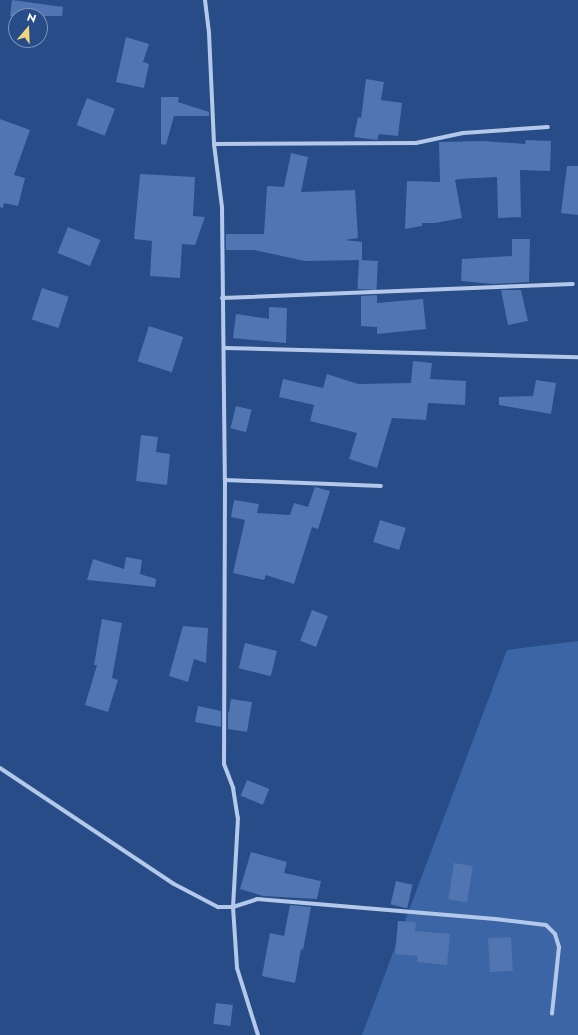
<!DOCTYPE html>
<html>
<head>
<meta charset="utf-8">
<style>
	body { margin:0 }
	#map { position:relative; width:578px; height:1035px; overflow:hidden; background:#274c88; font-family:Jost,sans-serif }
	div>[style] { position:absolute }
	.green>* { inset:0; background:#3c65a5 }
	.building>* { inset:0; background:#5075b0; transform-origin:0 0 }
	.minor>* { height:4px; margin:-2px; padding:0 2px; transform-origin:2px; border-radius:2px; background:#b4c9e9 }
	span { translate:-50% -50%; white-space:nowrap; text-align:center; line-height:1.15; -webkit-text-stroke:3px #274c88; paint-order:stroke }
	.north { position:absolute; left:8px; top:8px; width:40px; height:40px; box-sizing:border-box; background:#274c88; border:1px solid #7d94b8; border-radius:50%; rotate:19deg; font-size:11px; font-weight:700; line-height:16px; text-align:center; color:#fff }
	.north::after { content:''; display:block; margin:auto; width:14px; height:18px; background:#f1d67a; clip-path:polygon(50% 0,100% 100%,50% 72%,0 100%) }
</style>
</head>
<body>
<div id="map">
	<div class="green">
		<i style="clip-path:polygon(578px 641px,578px 1035px,362px 1035px,507px 650px)"></i>
	</div>
	<div class="building">
		<i style="clip-path:polygon(12px 0,63px 7px,62px 16px,10px 16px)"></i>
		<i style="clip-path:polygon(126px 37px,149px 44px,143px 62px,149px 64px,144px 88px,116px 82px)"></i>
		<i style="clip-path:polygon(366px 79px,384px 82px,381px 100px,402px 103px,398px 136px,379px 134px,377px 140px,354px 137px,358px 117px,361px 118px)"></i>
		<i style="clip-path:polygon(161px 97px,179px 97px,178px 102px,209px 112px,209px 116px,174px 116px,166px 145px,161px 144px)"></i>
		<i style="left:87px;top:98px;width:30px;height:29px;rotate:21deg"></i>
		<i style="clip-path:polygon(0 119px,30px 130px,14px 175px,25px 178px,18px 206px,4px 203px,3px 208px,0 207px)"></i>
		<i style="clip-path:polygon(526px 140px,551px 141px,550px 171px,520px 170px,521px 217px,498px 218px,497px 177px,459px 179px,455px 180px,462px 218px,435px 223px,422px 223px,422px 226px,405px 229px,407px 181px,440px 182px,439px 142px,483px 141px,525px 144px)"></i>
		<i style="clip-path:polygon(291px 153px,308px 157px,301px 192px,355px 190px,358px 238px,345px 240px,362px 242px,362px 260px,305px 261px,254px 250px,226px 250px,226px 234px,264px 234px,267px 186px,284px 187px)"></i>
		<i style="clip-path:polygon(567px 166px,578px 166px,578px 215px,561px 213px)"></i>
		<i style="clip-path:polygon(140px 174px,195px 177px,193px 216px,205px 217px,195px 245px,182px 244px,180px 278px,150px 276px,152px 241px,134px 239px)"></i>
		<i style="left:68px;top:227px;width:35px;height:28px;rotate:22deg"></i>
		<i style="clip-path:polygon(512px 239px,530px 239px,529px 282px,493px 284px,461px 281px,462px 259px,512px 256px)"></i>
		<i style="left:359px;top:260px;width:19px;height:29px;rotate:3deg"></i>
		<i style="left:42px;top:288px;width:28px;height:33px;rotate:18deg"></i>
		<i style="clip-path:polygon(501px 290px,521px 290px,528px 321px,508px 325px)"></i>
		<i style="clip-path:polygon(377px 295px,377px 303px,423px 299px,426px 329px,377px 334px,377px 327px,361px 326px,361px 296px)"></i>
		<i style="clip-path:polygon(269px 307px,287px 308px,286px 343px,233px 338px,236px 314px,269px 319px)"></i>
		<i style="left:149px;top:326px;width:36px;height:37px;rotate:18deg"></i>
		<i style="clip-path:polygon(413px 361px,432px 363px,430px 379px,466px 381px,465px 405px,428px 403px,426px 420px,392px 418px,377px 468px,349px 459px,357px 433px,310px 421px,314px 405px,279px 397px,283px 379px,323px 388px,327px 374px,358px 384px,411px 383px)"></i>
		<i style="clip-path:polygon(536px 380px,556px 383px,551px 414px,499px 405px,499px 397px,533px 396px)"></i>
		<i style="left:236px;top:406px;width:16px;height:23px;rotate:14deg"></i>
		<i style="clip-path:polygon(141px 435px,158px 437px,156px 452px,170px 454px,167px 485px,136px 481px)"></i>
		<i style="clip-path:polygon(315px 487px,330px 491px,318px 529px,312px 527px,294px 584px,266px 575px,264px 580px,233px 573px,245px 520px,231px 517px,234px 500px,259px 504px,257px 513px,290px 515px,294px 503px,308px 507px)"></i>
		<i style="left:380px;top:520px;width:27px;height:23px;rotate:17deg"></i>
		<i style="clip-path:polygon(126px 557px,142px 560px,140px 574px,156px 579px,155px 587px,87px 580px,93px 559px,124px 569px)"></i>
		<i style="left:312px;top:610px;width:17px;height:33px;rotate:21deg"></i>
		<i style="clip-path:polygon(102px 619px,122px 623px,112px 678px,118px 680px,108px 712px,85px 705px,97px 665px,94px 665px)"></i>
		<i style="clip-path:polygon(183px 626px,208px 628px,206px 663px,194px 659px,188px 682px,169px 676px)"></i>
		<i style="left:245px;top:643px;width:33px;height:26px;rotate:14deg"></i>
		<i style="clip-path:polygon(231px 699px,252px 702px,247px 732px,228px 729px,228px 712px,229px 712px)"></i>
		<i style="clip-path:polygon(198px 706px,221px 711px,221px 727px,195px 722px)"></i>
		<i style="left:247px;top:780px;width:24px;height:17px;rotate:22deg"></i>
		<i style="clip-path:polygon(251px 852px,287px 862px,284px 873px,321px 881px,317px 899px,263px 896px,240px 889px)"></i>
		<i style="left:454px;top:863px;width:19px;height:37px;rotate:9deg"></i>
		<i style="left:396px;top:881px;width:17px;height:24px;rotate:13deg"></i>
		<i style="clip-path:polygon(290px 905px,311px 907px,303px 950px,301px 949px,295px 983px,262px 976px,270px 933px,284px 936px)"></i>
		<i style="clip-path:polygon(398px 921px,416px 922px,415px 931px,450px 934px,447px 965px,417px 962px,418px 956px,395px 954px)"></i>
		<i style="left:511px;top:937px;width:34px;height:23px;rotate:87deg"></i>
		<i style="left:216px;top:1003px;width:17px;height:21px;rotate:7deg"></i>
	</div>
	<div class="minor">
		<i style="left:205px;top:0;width:33px;rotate:83deg"></i>
		<i style="left:209px;top:33px;width:111px;rotate:87.4deg"></i>
		<i style="left:214px;top:144px;width:64px;rotate:82.8deg"></i>
		<i style="left:222px;top:207px;width:273px;rotate:89.4deg"></i>
		<i style="left:225px;top:480px;width:284px;rotate:90.2deg"></i>
		<i style="left:224px;top:764px;width:26px;rotate:69deg"></i>
		<i style="left:233px;top:788px;width:30px;rotate:81deg"></i>
		<i style="left:238px;top:818px;width:89px;rotate:93.2deg"></i>
		<i style="left:233px;top:907px;width:61px;rotate:86.2deg"></i>
		<i style="left:237px;top:968px;width:70px;rotate:72.6deg"></i>
		<i style="left:214px;top:144px;width:202px;rotate:-0.3deg"></i>
		<i style="left:416px;top:143px;width:48px;rotate:-12deg"></i>
		<i style="left:463px;top:133px;width:85px;rotate:-4deg"></i>
		<i style="left:222px;top:298px;width:351px;rotate:-2.3deg"></i>
		<i style="left:225px;top:348px;width:353px;rotate:1.5deg"></i>
		<i style="left:225px;top:480px;width:156px;rotate:2.2deg"></i>
		<i style="left:0;top:768px;width:209px;rotate:33.7deg"></i>
		<i style="left:174px;top:884px;width:50px;rotate:27.6deg"></i>
		<i style="left:218px;top:907px;width:15px"></i>
		<i style="left:233px;top:907px;width:25px;rotate:-18deg"></i>
		<i style="left:257px;top:899px;width:239px;rotate:4.8deg"></i>
		<i style="left:495px;top:919px;width:51px;rotate:6.7deg"></i>
		<i style="left:546px;top:925px;width:13px;rotate:45deg"></i>
		<i style="left:555px;top:934px;width:14px;rotate:73deg"></i>
		<i style="left:559px;top:947px;width:67px;rotate:96deg"></i>
	</div>
	<div class="north">N</div>
</div>
</body>
</html>
